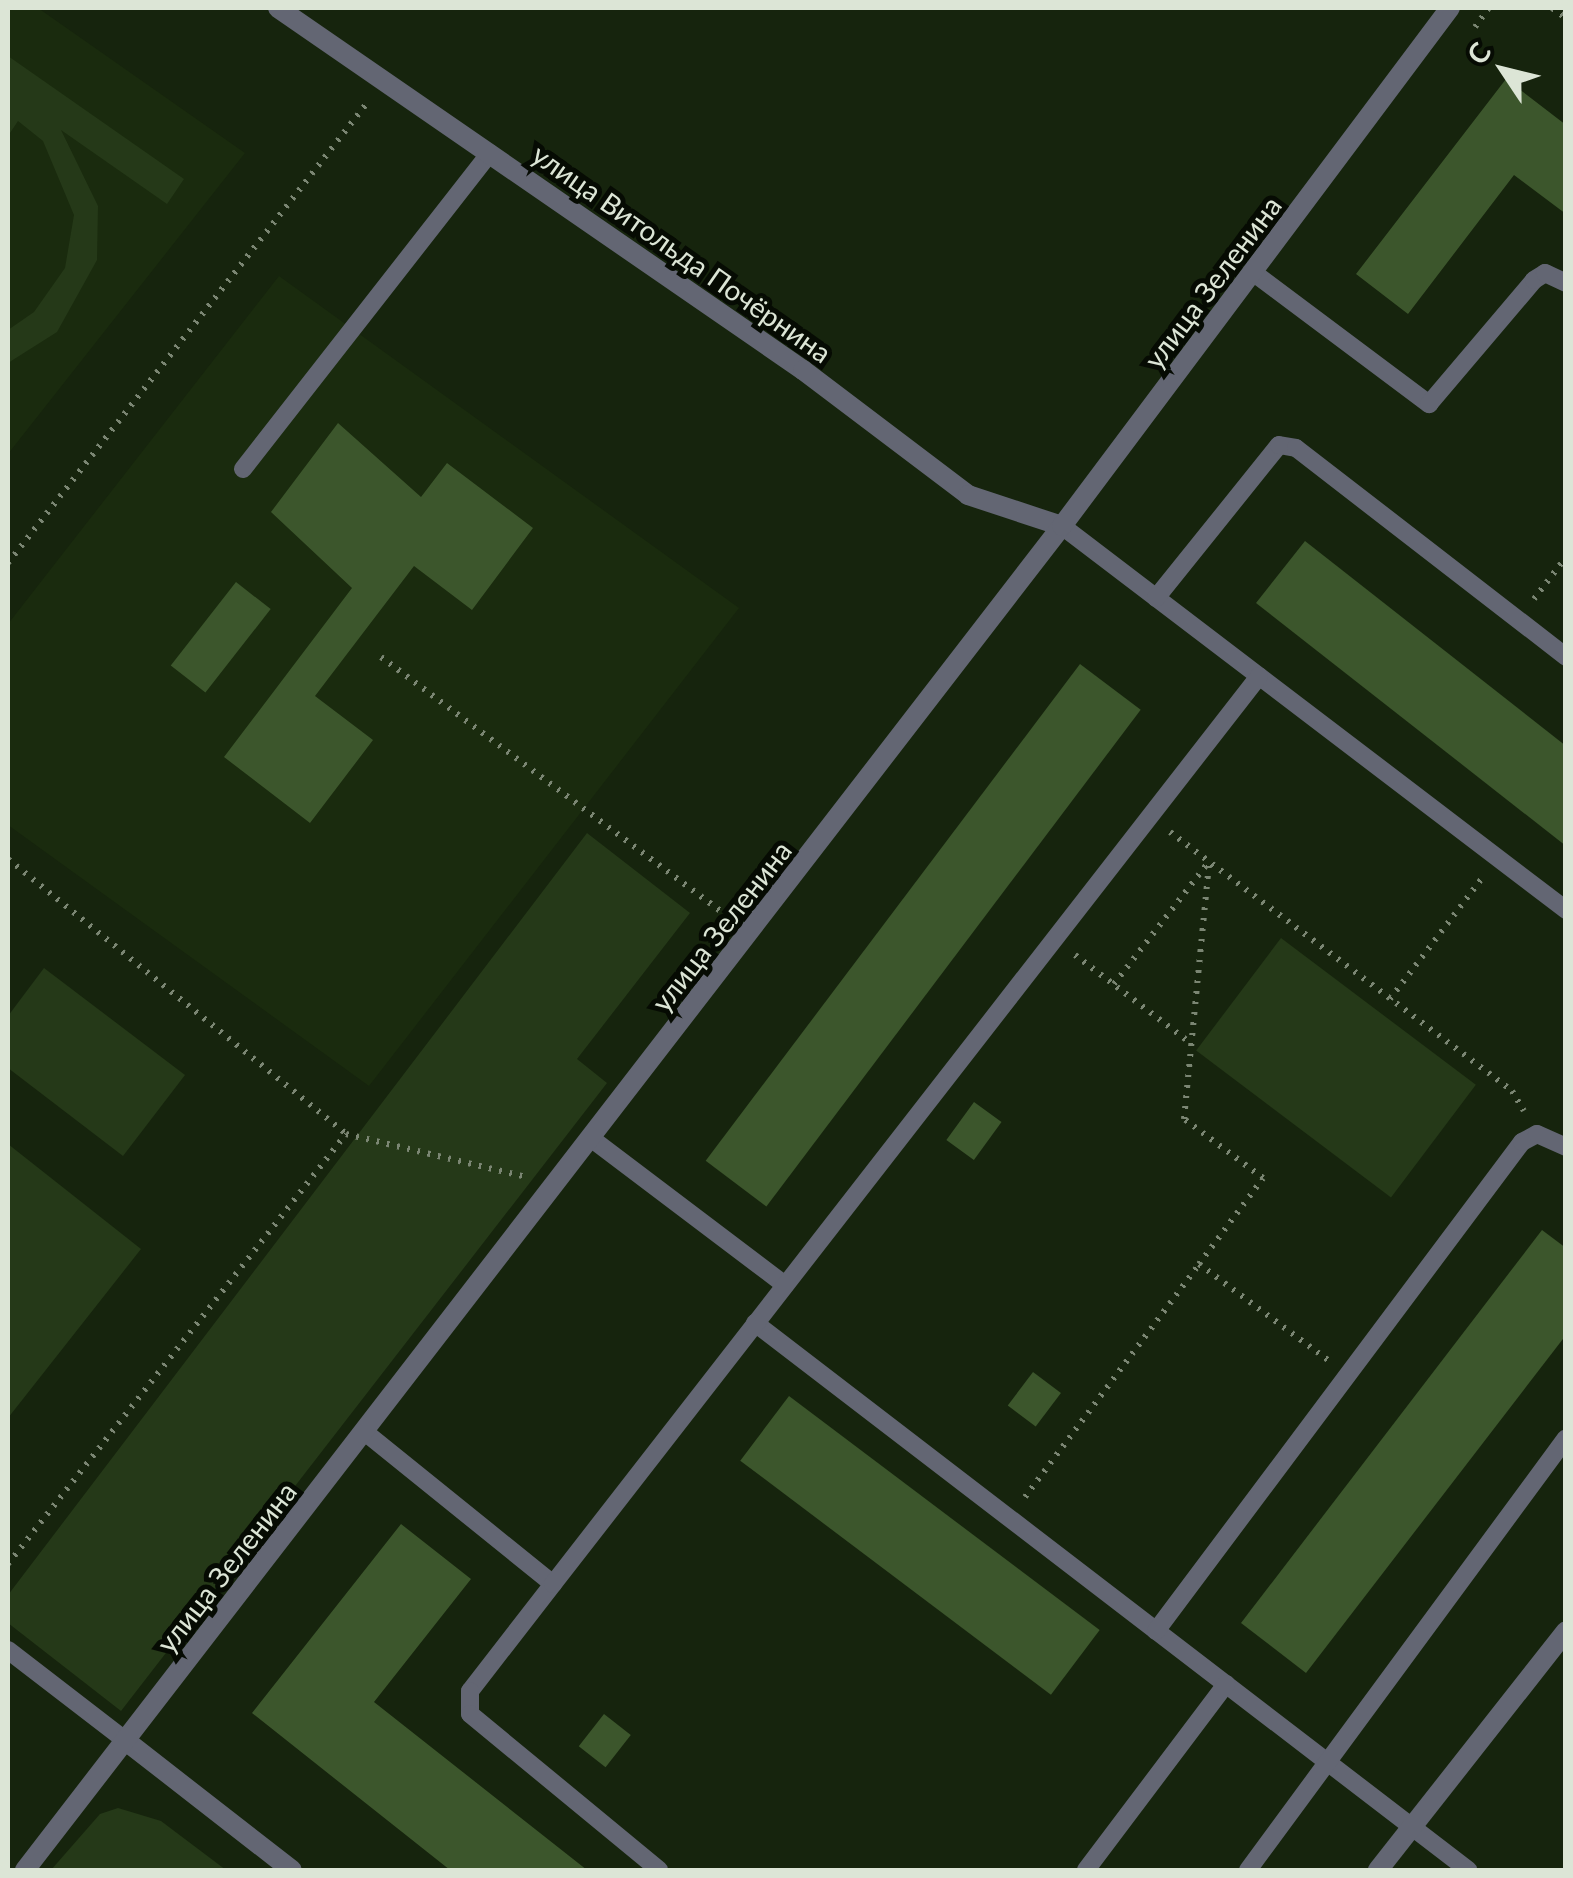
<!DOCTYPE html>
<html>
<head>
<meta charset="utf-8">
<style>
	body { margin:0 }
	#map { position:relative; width:1573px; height:1878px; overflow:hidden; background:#16240d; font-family:Lato,sans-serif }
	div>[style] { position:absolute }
	.built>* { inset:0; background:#1a2b0e }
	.green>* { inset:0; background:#253918; transform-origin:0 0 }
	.building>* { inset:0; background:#3c562c; transform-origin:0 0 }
	.path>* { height:6px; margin-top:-3px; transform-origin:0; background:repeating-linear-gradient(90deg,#7b8673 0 2.5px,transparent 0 10.5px) }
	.service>* { height:18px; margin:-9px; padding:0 9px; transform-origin:9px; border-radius:9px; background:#636673 }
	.minor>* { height:20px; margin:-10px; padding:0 10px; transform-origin:10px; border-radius:10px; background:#636673 }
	span { translate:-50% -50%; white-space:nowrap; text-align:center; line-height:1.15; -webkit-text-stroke:10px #060b03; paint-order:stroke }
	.street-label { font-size:28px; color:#dce5d6 }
	.frame { position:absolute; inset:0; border:10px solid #dce5d6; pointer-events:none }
	.north { position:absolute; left:1453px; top:20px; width:100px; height:100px; -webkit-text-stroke:8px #060b03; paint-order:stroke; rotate:305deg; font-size:28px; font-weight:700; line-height:40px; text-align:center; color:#dce5d6 }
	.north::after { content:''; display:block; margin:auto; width:35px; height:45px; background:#dce5d6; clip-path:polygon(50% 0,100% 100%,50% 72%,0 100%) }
</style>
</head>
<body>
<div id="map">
	<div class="built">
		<i style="clip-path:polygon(8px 8px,38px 8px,245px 153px,8px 454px)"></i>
		<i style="clip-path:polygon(279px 276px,739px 608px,369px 1086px,8px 825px,8px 624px)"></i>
	</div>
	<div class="green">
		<i style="clip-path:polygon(8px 56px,184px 179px,167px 204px,61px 130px,98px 206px,97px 260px,57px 332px,8px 363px,8px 330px,34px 312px,65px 268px,74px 215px,43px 141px,18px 121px,8px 136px)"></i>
		<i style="clip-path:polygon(587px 833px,690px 913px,577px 1059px,607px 1083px,121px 1711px,8px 1623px,8px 1595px)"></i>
		<i style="left:1281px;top:938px;width:244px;height:141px;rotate:37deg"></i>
		<i style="clip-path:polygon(44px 968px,185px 1075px,123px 1156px,8px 1068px,8px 1016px)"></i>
		<i style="clip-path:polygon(8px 1144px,141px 1249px,8px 1418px)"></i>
		<i style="clip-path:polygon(118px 1808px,161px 1821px,226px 1870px,51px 1870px,100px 1814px)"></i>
	</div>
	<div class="building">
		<i style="clip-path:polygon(1506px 79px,1566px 125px,1566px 214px,1514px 175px,1408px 314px,1356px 274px)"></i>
		<i style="clip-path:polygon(338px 423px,421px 497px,447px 463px,533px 528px,472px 610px,414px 566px,315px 696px,373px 740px,310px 823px,224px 757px,352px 588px,271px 512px)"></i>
		<i style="clip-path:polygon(1305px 541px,1566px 746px,1566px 846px,1256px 603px)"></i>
		<i style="left:236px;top:582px;width:44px;height:106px;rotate:38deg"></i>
		<i style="left:1080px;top:664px;width:76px;height:622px;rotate:37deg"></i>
		<i style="left:974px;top:1102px;width:34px;height:47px;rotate:36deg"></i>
		<i style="clip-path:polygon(1542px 1230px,1566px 1248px,1566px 1335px,1306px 1673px,1241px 1623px)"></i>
		<i style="left:1033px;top:1372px;width:35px;height:42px;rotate:37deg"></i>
		<i style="left:789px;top:1396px;width:389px;height:81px;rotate:37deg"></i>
		<i style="clip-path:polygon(401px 1524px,471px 1579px,374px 1702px,587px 1870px,450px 1870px,252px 1713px)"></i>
		<i style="left:604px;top:1714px;width:34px;height:41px;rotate:38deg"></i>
	</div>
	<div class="path">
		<i style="left:1552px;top:8px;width:17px;rotate:36deg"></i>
		<i style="left:1475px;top:27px;width:24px;rotate:-54deg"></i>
		<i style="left:8px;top:563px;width:584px;rotate:-52.03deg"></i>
		<i style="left:1534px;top:599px;width:53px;rotate:-52.7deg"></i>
		<i style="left:381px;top:657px;width:434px;rotate:36.8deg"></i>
		<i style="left:1170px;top:832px;width:429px;rotate:37.1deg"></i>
		<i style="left:1512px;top:1091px;width:23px;rotate:59deg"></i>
		<i style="left:8px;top:859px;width:436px;rotate:39.1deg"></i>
		<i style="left:1075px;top:955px;width:142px;rotate:37.3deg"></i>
		<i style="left:1114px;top:984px;width:153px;rotate:-52.2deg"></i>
		<i style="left:1390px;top:999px;width:153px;rotate:-52.7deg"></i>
		<i style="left:1199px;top:1264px;width:107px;rotate:-53.3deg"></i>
		<i style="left:1263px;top:1178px;width:99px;rotate:-143.2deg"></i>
		<i style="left:1184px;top:1119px;width:257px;rotate:-84.4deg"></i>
		<i style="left:1025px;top:1497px;width:291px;rotate:-53.2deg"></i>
		<i style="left:1199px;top:1264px;width:161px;rotate:36.7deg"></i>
		<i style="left:8px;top:1564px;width:547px;rotate:-51.83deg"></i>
		<i style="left:346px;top:1134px;width:186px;rotate:13.4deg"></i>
	</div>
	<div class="service">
		<i style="left:1254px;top:273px;width:219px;rotate:36.8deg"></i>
		<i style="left:1429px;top:404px;width:162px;rotate:-49.7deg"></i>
		<i style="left:1534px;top:280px;width:13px;rotate:-32deg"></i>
		<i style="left:1545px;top:273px;width:23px;rotate:25deg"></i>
		<i style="left:243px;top:469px;width:401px;rotate:-52deg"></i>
		<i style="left:1062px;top:526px;width:634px;rotate:37.3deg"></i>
		<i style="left:1156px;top:598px;width:196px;rotate:-51.2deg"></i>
		<i style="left:1279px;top:445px;width:17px;rotate:10deg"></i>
		<i style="left:1296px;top:448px;width:341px;rotate:37.7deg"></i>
		<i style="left:592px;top:1139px;width:242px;rotate:37.1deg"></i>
		<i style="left:755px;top:1323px;width:899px;rotate:37.49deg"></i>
		<i style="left:366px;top:1433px;width:240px;rotate:38.9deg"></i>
		<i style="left:553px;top:1584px;width:135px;rotate:127.8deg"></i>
		<i style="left:470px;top:1691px;width:23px;rotate:90deg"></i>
		<i style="left:470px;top:1714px;width:245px;rotate:39.5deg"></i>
		<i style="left:553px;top:1584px;width:1150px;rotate:-52.13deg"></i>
		<i style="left:1156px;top:1631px;width:611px;rotate:-53.19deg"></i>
		<i style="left:1522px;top:1142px;width:17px;rotate:-28deg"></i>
		<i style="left:1537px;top:1134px;width:32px;rotate:24deg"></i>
		<i style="left:8px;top:1650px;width:149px;rotate:37.6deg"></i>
		<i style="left:1086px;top:1870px;width:233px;rotate:-53deg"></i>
		<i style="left:1248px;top:1870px;width:536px;rotate:-53.64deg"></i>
	</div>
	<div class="minor">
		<i style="left:278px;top:8px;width:638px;rotate:34.59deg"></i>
		<i style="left:803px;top:370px;width:207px;rotate:37.1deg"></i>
		<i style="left:968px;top:495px;width:99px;rotate:18.3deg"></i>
		<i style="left:126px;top:1741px;width:210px;rotate:37.9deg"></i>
		<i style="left:25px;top:1870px;width:1698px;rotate:-52.35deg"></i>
		<i style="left:1062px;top:526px;width:647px;rotate:-53.17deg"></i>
		<i style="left:1378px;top:1870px;width:304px;rotate:-51.8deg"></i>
	</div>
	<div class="street-label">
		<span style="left:682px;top:253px;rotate:35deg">улица Витольда Почёрнина</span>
		<span style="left:1212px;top:282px;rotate:-53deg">улица Зеленина</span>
		<span style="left:721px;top:926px;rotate:-52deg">улица Зеленина</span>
		<span style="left:226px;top:1567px;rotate:-52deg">улица Зеленина</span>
	</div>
	<div class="frame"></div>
	<div class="north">С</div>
</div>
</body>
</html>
